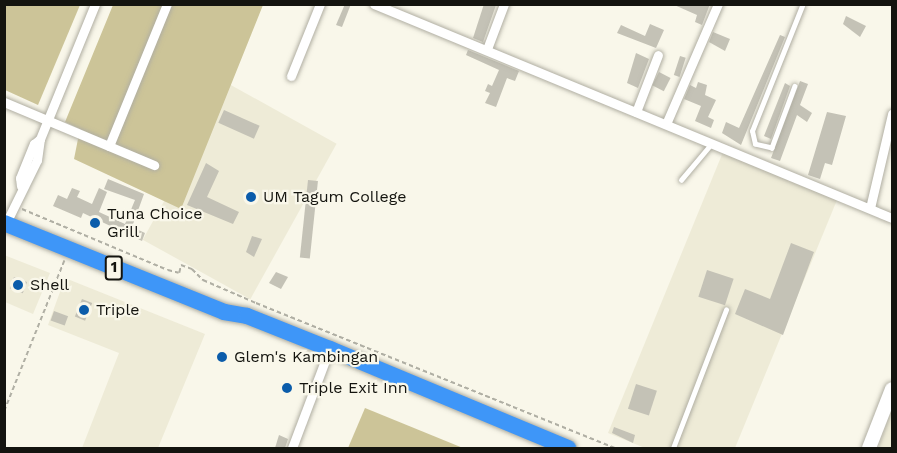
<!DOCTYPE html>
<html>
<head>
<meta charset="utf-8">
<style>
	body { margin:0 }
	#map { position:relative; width:897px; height:453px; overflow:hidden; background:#f9f7ea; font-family:"Work Sans",sans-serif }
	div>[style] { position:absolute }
	.built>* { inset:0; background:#eeebd7; transform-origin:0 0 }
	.green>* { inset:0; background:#ccc498 }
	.building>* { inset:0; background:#c4c2b6; transform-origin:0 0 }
	.path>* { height:1.5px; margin-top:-0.75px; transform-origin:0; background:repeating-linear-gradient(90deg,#b0afa4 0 4.5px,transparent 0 7.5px) }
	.roads { filter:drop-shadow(0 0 2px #b0aea2) drop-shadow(0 0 2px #b0aea2) }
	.lane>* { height:4.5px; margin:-2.25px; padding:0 2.25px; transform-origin:2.25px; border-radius:2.25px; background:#fff }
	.street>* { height:9px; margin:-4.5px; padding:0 4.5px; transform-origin:4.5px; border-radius:4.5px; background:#fff }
	.secondary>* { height:14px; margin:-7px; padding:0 7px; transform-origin:7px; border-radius:7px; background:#fff }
	.highway>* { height:16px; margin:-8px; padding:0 8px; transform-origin:8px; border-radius:8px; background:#3e96f8 }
	.dots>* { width:16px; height:16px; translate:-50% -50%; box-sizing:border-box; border:3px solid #f9f7ea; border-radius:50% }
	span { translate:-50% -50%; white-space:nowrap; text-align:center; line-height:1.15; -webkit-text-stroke:4.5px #f9f7ea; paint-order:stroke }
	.shield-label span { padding:2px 4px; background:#f9f7ea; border:2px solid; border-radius:4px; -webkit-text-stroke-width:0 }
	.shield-label { font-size:15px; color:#14140f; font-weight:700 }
	.poi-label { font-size:16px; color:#14140f }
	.left { translate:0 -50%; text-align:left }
	.frame { position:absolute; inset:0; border:6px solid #14140f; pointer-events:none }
</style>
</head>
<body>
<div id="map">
	<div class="built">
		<i style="left:229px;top:84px;width:123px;height:178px;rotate:29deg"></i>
		<i style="clip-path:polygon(723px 152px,837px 200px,735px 448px,645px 448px,608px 433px)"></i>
		<i style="clip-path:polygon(4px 255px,50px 273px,33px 314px,5px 302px)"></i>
		<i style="clip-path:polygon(65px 278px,205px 334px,158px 448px,82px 448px,119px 353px,48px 325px)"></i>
		<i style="clip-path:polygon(892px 409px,892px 448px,878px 448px)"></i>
	</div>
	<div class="green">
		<i style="clip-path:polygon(5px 4px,80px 5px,38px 105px,5px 90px)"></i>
		<i style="clip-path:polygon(113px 5px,263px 5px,181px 209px,74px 159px,80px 129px,65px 122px)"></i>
		<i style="clip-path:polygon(365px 408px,463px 448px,348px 448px)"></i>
	</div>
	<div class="building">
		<i style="clip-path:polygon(345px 4px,351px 4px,342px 27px,336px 25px)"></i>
		<i style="clip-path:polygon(484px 4px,496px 5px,483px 42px,473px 38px)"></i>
		<i style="clip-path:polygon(672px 4px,710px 4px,702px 25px,695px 22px,697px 15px)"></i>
		<i style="clip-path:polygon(846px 16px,866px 26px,860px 37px,843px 24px)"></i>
		<i style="clip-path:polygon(650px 24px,664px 30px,656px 48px,617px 33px,621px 25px,645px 36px)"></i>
		<i style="clip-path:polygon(713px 32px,730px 39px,725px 51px,709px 42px)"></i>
		<i style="clip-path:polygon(780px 35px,785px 37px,741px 145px,722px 133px,726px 122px,739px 128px)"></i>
		<i style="clip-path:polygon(468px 50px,519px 71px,515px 81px,507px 78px,496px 107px,485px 103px,490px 93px,485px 91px,488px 84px,492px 86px,499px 70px,466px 55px)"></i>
		<i style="clip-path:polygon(636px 53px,649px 59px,638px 88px,627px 83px)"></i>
		<i style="left:680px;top:56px;width:6px;height:20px;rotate:18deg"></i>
		<i style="left:659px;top:72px;width:13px;height:15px;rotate:27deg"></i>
		<i style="clip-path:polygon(800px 81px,808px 84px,800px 105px,812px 113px,807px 122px,797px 115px,780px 161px,771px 158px)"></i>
		<i style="clip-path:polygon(698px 82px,707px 85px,705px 95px,716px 100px,708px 117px,714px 120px,711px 128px,695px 121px,701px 106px,684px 99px,690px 85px,696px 88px)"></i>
		<i style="clip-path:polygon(785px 83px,790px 86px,771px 139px,764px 136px)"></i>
		<i style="left:224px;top:110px;width:39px;height:14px;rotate:24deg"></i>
		<i style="clip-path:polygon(827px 112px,846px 116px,832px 165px,825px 163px,820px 179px,808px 175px)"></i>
		<i style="clip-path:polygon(206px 163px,219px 171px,207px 197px,239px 212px,233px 224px,187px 205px)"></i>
		<i style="clip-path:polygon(108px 179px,144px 194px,132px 227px,145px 233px,142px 241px,83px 213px,81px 218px,53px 206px,58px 195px,67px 199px,72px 188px,80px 191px,77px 197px,92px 204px,99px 188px,107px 192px,99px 212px,125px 224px,135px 200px,104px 189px)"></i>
		<i style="left:308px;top:180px;width:10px;height:78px;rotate:6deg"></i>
		<i style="clip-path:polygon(252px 236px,262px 239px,254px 257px,246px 252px)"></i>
		<i style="clip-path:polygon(791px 243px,814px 252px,783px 335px,735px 314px,745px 289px,770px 299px)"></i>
		<i style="left:707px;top:270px;width:28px;height:28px;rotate:18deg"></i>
		<i style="clip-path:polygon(276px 272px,288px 277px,281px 289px,269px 283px)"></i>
		<i style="left:14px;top:277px;width:14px;height:12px;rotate:21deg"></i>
		<i style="left:82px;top:299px;width:11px;height:19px;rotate:22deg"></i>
		<i style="left:54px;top:311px;width:15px;height:10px;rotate:20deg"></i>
		<i style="left:636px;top:384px;width:22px;height:26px;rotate:18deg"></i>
		<i style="clip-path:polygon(614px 427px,635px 435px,633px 443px,612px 433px)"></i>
		<i style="clip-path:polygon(279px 435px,288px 439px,285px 448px,275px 448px)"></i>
	</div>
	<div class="path">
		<i style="left:22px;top:209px;width:158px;rotate:22.7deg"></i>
		<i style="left:168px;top:270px;width:11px;rotate:15deg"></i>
		<i style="left:179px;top:273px;width:8px;rotate:-76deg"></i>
		<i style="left:181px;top:265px;width:12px;rotate:20deg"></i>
		<i style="left:192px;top:269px;width:16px;rotate:45deg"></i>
		<i style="left:203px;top:280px;width:58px;rotate:23.5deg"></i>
		<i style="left:256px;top:303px;width:387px;rotate:22deg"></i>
		<i style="left:4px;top:411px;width:162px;rotate:-68.2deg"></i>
	</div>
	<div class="roads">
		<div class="lane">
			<i style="left:795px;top:86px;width:66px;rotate:110.4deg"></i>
			<i style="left:772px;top:148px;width:17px;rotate:-167deg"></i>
			<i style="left:755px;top:144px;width:13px;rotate:-103deg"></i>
			<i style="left:752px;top:131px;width:135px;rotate:-68.2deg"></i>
			<i style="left:681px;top:180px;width:48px;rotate:-50deg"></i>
			<i style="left:673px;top:448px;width:148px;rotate:-69deg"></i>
		</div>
		<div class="street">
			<i style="left:374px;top:4px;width:560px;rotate:22.45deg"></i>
			<i style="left:487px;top:49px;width:48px;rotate:-69.3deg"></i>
			<i style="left:291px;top:76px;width:78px;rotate:-68.1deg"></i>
			<i style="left:4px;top:102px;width:163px;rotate:22.8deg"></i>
			<i style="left:636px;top:112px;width:61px;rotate:-68.9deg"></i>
			<i style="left:666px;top:124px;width:131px;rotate:-66.6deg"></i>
			<i style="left:109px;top:146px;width:153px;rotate:-67.8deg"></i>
			<i style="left:21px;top:186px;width:8px;rotate:-97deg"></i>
			<i style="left:20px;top:178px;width:37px;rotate:-68deg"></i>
			<i style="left:34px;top:144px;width:8px;rotate:-40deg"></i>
			<i style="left:40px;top:139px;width:146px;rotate:-67.8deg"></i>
			<i style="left:870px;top:208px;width:97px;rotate:-76.8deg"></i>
			<i style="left:6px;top:223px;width:70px;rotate:-63.8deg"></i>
			<i style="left:37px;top:160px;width:21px;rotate:-82deg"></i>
			<i style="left:292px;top:448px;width:96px;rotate:-69.3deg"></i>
		</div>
		<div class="secondary">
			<i style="left:869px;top:448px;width:63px;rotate:-68.7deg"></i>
		</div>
		<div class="highway">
			<i style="left:4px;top:223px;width:237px;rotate:22deg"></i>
			<i style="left:224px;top:312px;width:23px;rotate:10deg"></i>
			<i style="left:247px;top:316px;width:89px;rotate:21.7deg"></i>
			<i style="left:330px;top:349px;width:258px;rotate:22.6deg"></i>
		</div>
	</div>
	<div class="dots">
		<i style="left:251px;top:197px;background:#0b5caa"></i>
		<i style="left:95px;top:223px;background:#0b5caa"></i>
		<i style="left:18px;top:285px;background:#0b5caa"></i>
		<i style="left:84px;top:310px;background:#0b5caa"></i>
		<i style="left:222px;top:357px;background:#0b5caa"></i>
		<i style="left:287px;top:388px;background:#0b5caa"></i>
	</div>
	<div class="shield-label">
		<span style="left:114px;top:268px">1</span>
	</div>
	<div class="poi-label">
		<span class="left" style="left:263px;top:197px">UM Tagum College</span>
		<span class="left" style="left:107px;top:223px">Tuna Choice<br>Grill</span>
		<span class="left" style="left:30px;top:285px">Shell</span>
		<span class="left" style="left:96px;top:310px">Triple</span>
		<span class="left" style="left:234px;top:357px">Glem's Kambingan</span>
		<span class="left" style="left:299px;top:388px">Triple Exit Inn</span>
	</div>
	<div class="frame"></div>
</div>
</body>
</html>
